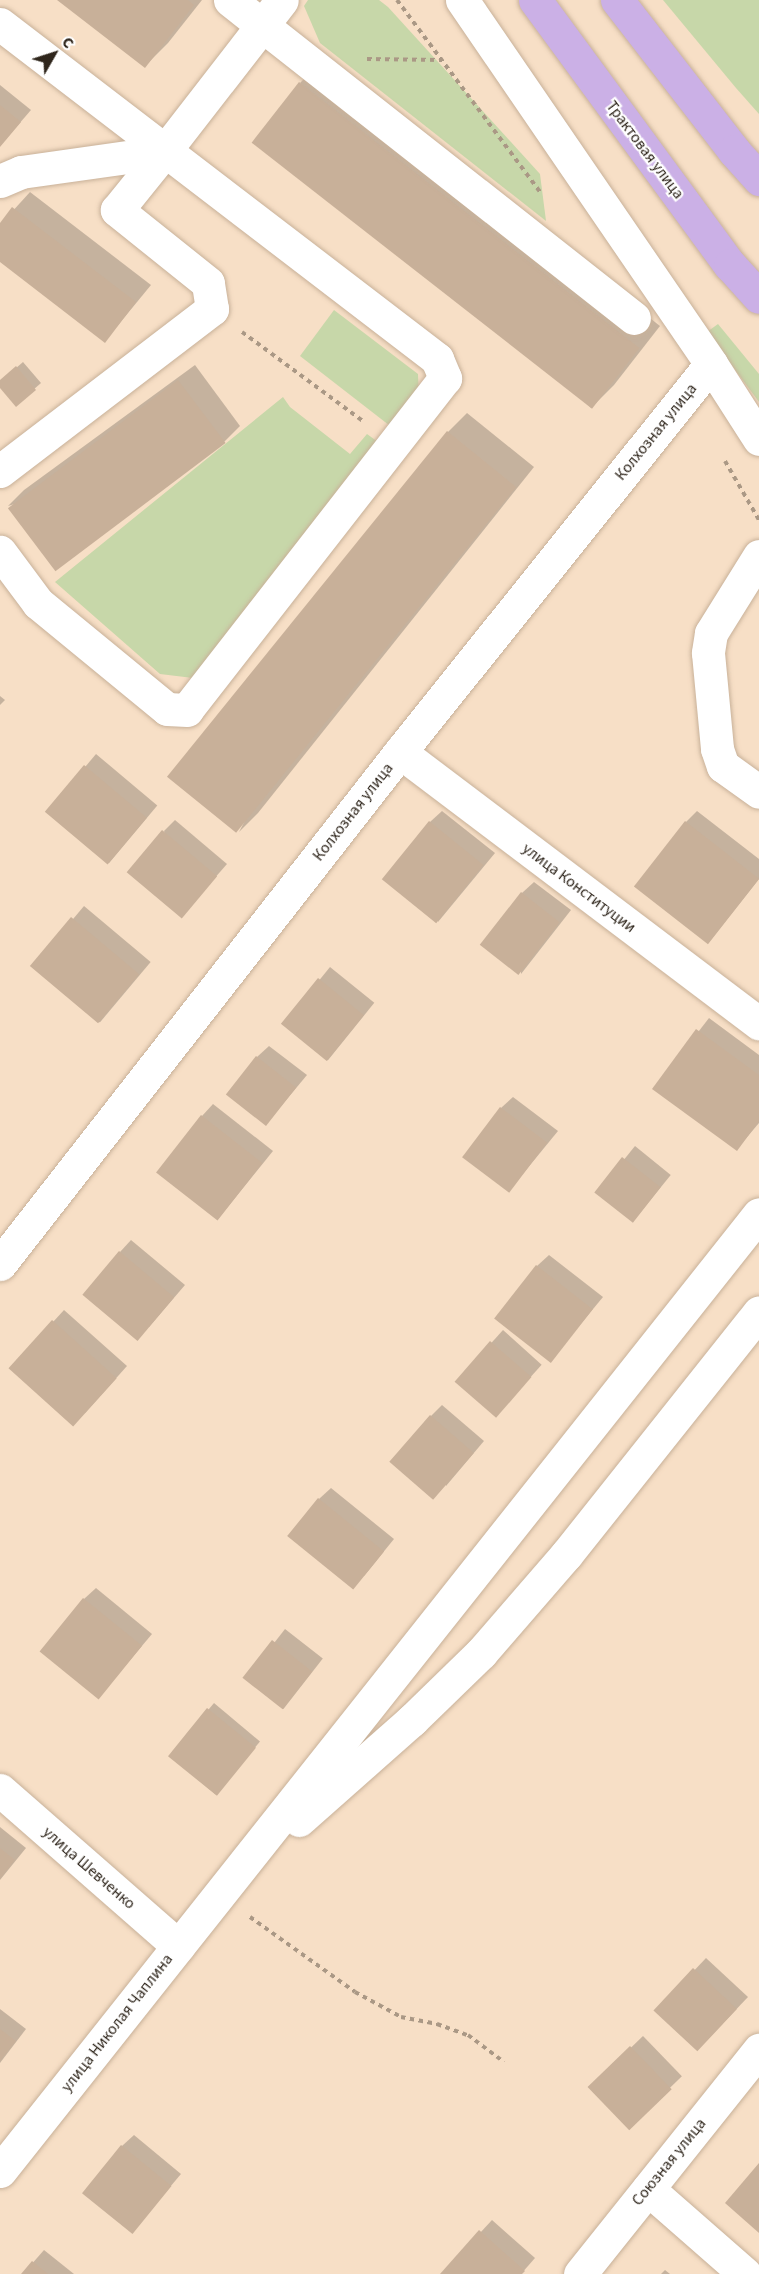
<!DOCTYPE html>
<html>
<head>
<meta charset="utf-8">
<style>
	body { margin:0 }
	#map { position:relative; width:759px; height:2274px; overflow:hidden; background:#f7dfc6; font-family:"Source Sans 3",sans-serif }
	div>[style] { position:absolute }
	.green>* { inset:0; background:#c7d7a9 }
	.shadow>* { inset:0; background:#0003; transform-origin:0 0 }
	.building>* { inset:0; background:#c8b099; transform-origin:0 0 }
	.path>* { height:4px; margin-top:-2px; transform-origin:0; background:repeating-linear-gradient(90deg,#aa9885 0 4.5px,transparent 0 9px) }
	.roads { filter:drop-shadow(0 0 2px #c8b199) drop-shadow(0 0 2px #c8b199) }
	.minor>* { height:33px; margin:-16.5px; padding:0 16.5px; transform-origin:16.5px; border-radius:16.5px; background:#fff }
	.major>* { height:33px; margin:-16.5px; padding:0 16.5px; transform-origin:16.5px; border-radius:16.5px; background:#cbb0e6 }
	span { translate:-50% -50%; white-space:nowrap; text-align:center; line-height:1.15; -webkit-text-stroke:4.5px #fff; paint-order:stroke }
	.street-label { font-size:16px; color:#2f261c }
	.north { position:absolute; left:24px; top:24px; width:60px; height:60px; -webkit-text-stroke:4px #fff; paint-order:stroke; rotate:51deg; font-size:16px; font-weight:700; line-height:24px; text-align:center; color:#2f261c }
	.north::after { content:''; display:block; margin:auto; width:21px; height:27px; background:#2f261c; clip-path:polygon(50% 0,100% 100%,50% 72%,0 100%) }
</style>
</head>
<body>
<div id="map">
	<div class="green">
		<i style="clip-path:polygon(308px 0,379px 0,388px 7px,540px 174px,546px 221px,320px 43px,304px 6px)"></i>
		<i style="clip-path:polygon(663px 0,759px 0,759px 114px,736px 88px)"></i>
		<i style="clip-path:polygon(334px 310px,418px 374px,419px 397px,394px 429px,300px 356px)"></i>
		<i style="clip-path:polygon(718px 324px,759px 374px,759px 402px,707px 332px)"></i>
		<i style="clip-path:polygon(283px 397px,290px 407px,350px 454px,367px 434px,385px 447px,193px 678px,160px 674px,55px 582px)"></i>
	</div>
	<div class="shadow">
		<i style="clip-path:polygon(60px 0,202px 0,168px 43px,145px 66px)"></i>
		<i style="clip-path:polygon(323px 60px,660px 326px,614px 385px,591px 408px,300px 83px)"></i>
		<i style="clip-path:polygon(0 85px,31px 110px,0 146px)"></i>
		<i style="clip-path:polygon(30px 192px,151px 285px,105px 341px,0 261px,0 225px)"></i>
		<i style="clip-path:polygon(23px 362px,41px 383px,16px 405px,0 386px,0 382px)"></i>
		<i style="clip-path:polygon(195px 365px,240px 426px,224px 442px,8px 506px,24px 490px)"></i>
		<i style="clip-path:polygon(467px 413px,534px 467px,258px 813px,239px 832px,448px 432px)"></i>
		<i style="clip-path:polygon(0 696px,5px 700px,0 705px)"></i>
		<i style="left:96px;top:754px;width:80px;height:75px;rotate:40deg"></i>
		<i style="clip-path:polygon(442px 811px,495px 853px,438px 922px,430px 822px)"></i>
		<i style="clip-path:polygon(697px 811px,759px 859px,759px 879px,709px 942px,686px 822px)"></i>
		<i style="clip-path:polygon(175px 820px,227px 864px,192px 904px,164px 831px)"></i>
		<i style="clip-path:polygon(534px 882px,571px 910px,521px 974px,522px 893px)"></i>
		<i style="left:84px;top:906px;width:87px;height:79px;rotate:40deg"></i>
		<i style="left:330px;top:967px;width:57px;height:74px;rotate:39deg"></i>
		<i style="clip-path:polygon(709px 1018px,759px 1055px,759px 1123px,737px 1149px,654px 1089px)"></i>
		<i style="clip-path:polygon(269px 1046px,307px 1075px,267px 1123px,257px 1057px)"></i>
		<i style="clip-path:polygon(513px 1097px,558px 1131px,508px 1192px,501px 1108px)"></i>
		<i style="clip-path:polygon(213px 1104px,273px 1151px,218px 1219px,202px 1116px)"></i>
		<i style="left:635px;top:1146px;width:46px;height:60px;rotate:39deg"></i>
		<i style="clip-path:polygon(131px 1240px,185px 1285px,149px 1327px,120px 1252px)"></i>
		<i style="clip-path:polygon(549px 1255px,603px 1297px,550px 1361px,537px 1266px)"></i>
		<i style="clip-path:polygon(64px 1310px,127px 1366px,85px 1413px,53px 1322px)"></i>
		<i style="left:503px;top:1330px;width:52px;height:69px;rotate:42deg"></i>
		<i style="clip-path:polygon(442px 1405px,484px 1441px,446px 1486px,431px 1416px)"></i>
		<i style="clip-path:polygon(331px 1488px,394px 1539px,364px 1576px,319px 1499px)"></i>
		<i style="clip-path:polygon(96px 1588px,152px 1634px,99px 1697px,84px 1599px)"></i>
		<i style="left:285px;top:1629px;width:48px;height:64px;rotate:38deg"></i>
		<i style="left:214px;top:1703px;width:60px;height:69px;rotate:40deg"></i>
		<i style="clip-path:polygon(0 1827px,26px 1848px,0 1880px)"></i>
		<i style="clip-path:polygon(706px 1958px,748px 1997px,709px 2038px,656px 2011px)"></i>
		<i style="clip-path:polygon(0 2009px,26px 2029px,0 2063px)"></i>
		<i style="left:643px;top:2036px;width:56px;height:74px;rotate:46deg"></i>
		<i style="clip-path:polygon(134px 2135px,181px 2174px,132px 2232px,122px 2146px)"></i>
		<i style="clip-path:polygon(492px 2220px,535px 2258px,521px 2274px,442px 2274px)"></i>
		<i style="clip-path:polygon(44px 2250px,74px 2274px,23px 2274px)"></i>
		<i style="clip-path:polygon(665px 2270px,670px 2274px,661px 2274px)"></i>
	</div>
	<div class="building">
		<i style="clip-path:polygon(57px 0,188px 0,194px 5px,145px 68px)"></i>
		<i style="left:299px;top:82px;width:432px;height:77px;rotate:38deg"></i>
		<i style="clip-path:polygon(0 105px,21px 122px,0 147px)"></i>
		<i style="clip-path:polygon(12px 207px,136px 302px,105px 343px,0 262px,0 223px)"></i>
		<i style="clip-path:polygon(16px 366px,36px 390px,16px 407px,0 388px,0 380px)"></i>
		<i style="left:178px;top:380px;width:79px;height:213px;rotate:53deg"></i>
		<i style="left:447px;top:431px;width:89px;height:445px;rotate:39deg"></i>
		<i style="left:84px;top:765px;width:82px;height:61px;rotate:40deg"></i>
		<i style="left:429px;top:821px;width:70px;height:75px;rotate:39deg"></i>
		<i style="left:685px;top:821px;width:94px;height:83px;rotate:38deg"></i>
		<i style="left:162px;top:830px;width:72px;height:55px;rotate:40deg"></i>
		<i style="left:521px;top:892px;width:49px;height:67px;rotate:38deg"></i>
		<i style="left:71px;top:917px;width:89px;height:64px;rotate:40deg"></i>
		<i style="left:318px;top:978px;width:59px;height:59px;rotate:39deg"></i>
		<i style="clip-path:polygon(696px 1029px,759px 1075px,759px 1121px,737px 1151px,652px 1089px)"></i>
		<i style="left:256px;top:1056px;width:51px;height:49px;rotate:38deg"></i>
		<i style="left:500px;top:1107px;width:59px;height:63px;rotate:37deg"></i>
		<i style="left:201px;top:1115px;width:78px;height:73px;rotate:38deg"></i>
		<i style="left:622px;top:1157px;width:49px;height:45px;rotate:38deg"></i>
		<i style="left:119px;top:1251px;width:72px;height:57px;rotate:40deg"></i>
		<i style="left:536px;top:1265px;width:72px;height:68px;rotate:38deg"></i>
		<i style="left:52px;top:1320px;width:87px;height:65px;rotate:42deg"></i>
		<i style="left:490px;top:1341px;width:55px;height:54px;rotate:41deg"></i>
		<i style="left:430px;top:1415px;width:58px;height:62px;rotate:41deg"></i>
		<i style="left:318px;top:1498px;width:85px;height:49px;rotate:39deg"></i>
		<i style="left:83px;top:1598px;width:76px;height:69px;rotate:39deg"></i>
		<i style="left:272px;top:1640px;width:51px;height:48px;rotate:38deg"></i>
		<i style="left:207px;top:1708px;width:63px;height:62px;rotate:39deg"></i>
		<i style="clip-path:polygon(0 1848px,15px 1860px,0 1879px)"></i>
		<i style="left:693px;top:1968px;width:60px;height:58px;rotate:43deg"></i>
		<i style="clip-path:polygon(0 2029px,16px 2041px,0 2061px)"></i>
		<i style="left:630px;top:2046px;width:60px;height:59px;rotate:46deg"></i>
		<i style="left:121px;top:2145px;width:65px;height:62px;rotate:39deg"></i>
		<i style="clip-path:polygon(759px 2163px,759px 2233px,725px 2203px)"></i>
		<i style="clip-path:polygon(479px 2230px,525px 2271px,522px 2274px,440px 2274px)"></i>
		<i style="clip-path:polygon(32px 2261px,48px 2274px,21px 2274px)"></i>
	</div>
	<div class="path">
		<i style="left:397px;top:0;width:241px;rotate:53.3deg"></i>
		<i style="left:367px;top:59px;width:74px;rotate:0.8deg"></i>
		<i style="left:242px;top:332px;width:152px;rotate:36.4deg"></i>
		<i style="left:725px;top:461px;width:68px;rotate:60deg"></i>
		<i style="left:250px;top:1917px;width:129px;rotate:35.5deg"></i>
		<i style="left:355px;top:1992px;width:52px;rotate:28.5deg"></i>
		<i style="left:401px;top:2017px;width:37px;rotate:11deg"></i>
		<i style="left:437px;top:2024px;width:33px;rotate:20deg"></i>
		<i style="left:468px;top:2035px;width:45px;rotate:36.9deg"></i>
	</div>
	<div class="roads">
		<div class="minor">
			<i style="left:230px;top:0;width:514px;rotate:38.21deg"></i>
			<i style="left:462px;top:0;width:441px;rotate:55.6deg"></i>
			<i style="left:711px;top:364px;width:89px;rotate:57.4deg"></i>
			<i style="left:0;top:24px;width:551px;rotate:37.47deg"></i>
			<i style="left:437px;top:359px;width:21px;rotate:67deg"></i>
			<i style="left:445px;top:378px;width:420px;rotate:127.9deg"></i>
			<i style="left:187px;top:710px;width:20px;rotate:-177deg"></i>
			<i style="left:167px;top:709px;width:167px;rotate:-140.6deg"></i>
			<i style="left:38px;top:603px;width:64px;rotate:-126.7deg"></i>
			<i style="left:0;top:181px;width:23px;rotate:-23deg"></i>
			<i style="left:21px;top:172px;width:144px;rotate:-8deg"></i>
			<i style="left:164px;top:152px;width:192px;rotate:-52.2deg"></i>
			<i style="left:0;top:471px;width:267px;rotate:-37.4deg"></i>
			<i style="left:212px;top:309px;width:26px;rotate:-99deg"></i>
			<i style="left:208px;top:283px;width:117px;rotate:-141.3deg"></i>
			<i style="left:117px;top:210px;width:75px;rotate:-51deg"></i>
			<i style="left:759px;top:556px;width:91px;rotate:121.9deg"></i>
			<i style="left:711px;top:633px;width:20px;rotate:99deg"></i>
			<i style="left:708px;top:653px;width:96px;rotate:84.6deg"></i>
			<i style="left:717px;top:749px;width:18px;rotate:71deg"></i>
			<i style="left:723px;top:766px;width:44px;rotate:35.8deg"></i>
			<i style="left:400px;top:752px;width:450px;rotate:37.1deg"></i>
			<i style="left:0;top:1264px;width:650px;rotate:-52deg"></i>
			<i style="left:400px;top:752px;width:497px;rotate:-51.3deg"></i>
			<i style="left:0;top:1790px;width:237px;rotate:41.2deg"></i>
			<i style="left:299px;top:1820px;width:151px;rotate:-41.5deg"></i>
			<i style="left:412px;top:1720px;width:96px;rotate:-44.2deg"></i>
			<i style="left:481px;top:1653px;width:130px;rotate:-49.1deg"></i>
			<i style="left:566px;top:1555px;width:310px;rotate:-51.5deg"></i>
			<i style="left:0;top:2171px;width:1221px;rotate:-51.58deg"></i>
			<i style="left:648px;top:2189px;width:129px;rotate:41.2deg"></i>
			<i style="left:580px;top:2274px;width:287px;rotate:-51.4deg"></i>
		</div>
		<div class="major">
			<i style="left:535px;top:0;width:329px;rotate:53.7deg"></i>
			<i style="left:730px;top:265px;width:43px;rotate:47.8deg"></i>
			<i style="left:617px;top:0;width:191px;rotate:52.2deg"></i>
			<i style="left:734px;top:151px;width:38px;rotate:48deg"></i>
		</div>
	</div>
	<div class="street-label">
		<span style="left:645px;top:150px;rotate:53deg">Трактовая улица</span>
		<span style="left:656px;top:432px;rotate:-51deg">Колхозная улица</span>
		<span style="left:353px;top:812px;rotate:-52deg">Колхозная улица</span>
		<span style="left:579px;top:888px;rotate:37deg">улица Конституции</span>
		<span style="left:89px;top:1868px;rotate:41deg">улица Шевченко</span>
		<span style="left:117px;top:2023px;rotate:-52deg">улица Николая Чаплина</span>
		<span style="left:669px;top:2162px;rotate:-51deg">Союзная улица</span>
	</div>
	<div class="north">С</div>
</div>
</body>
</html>
